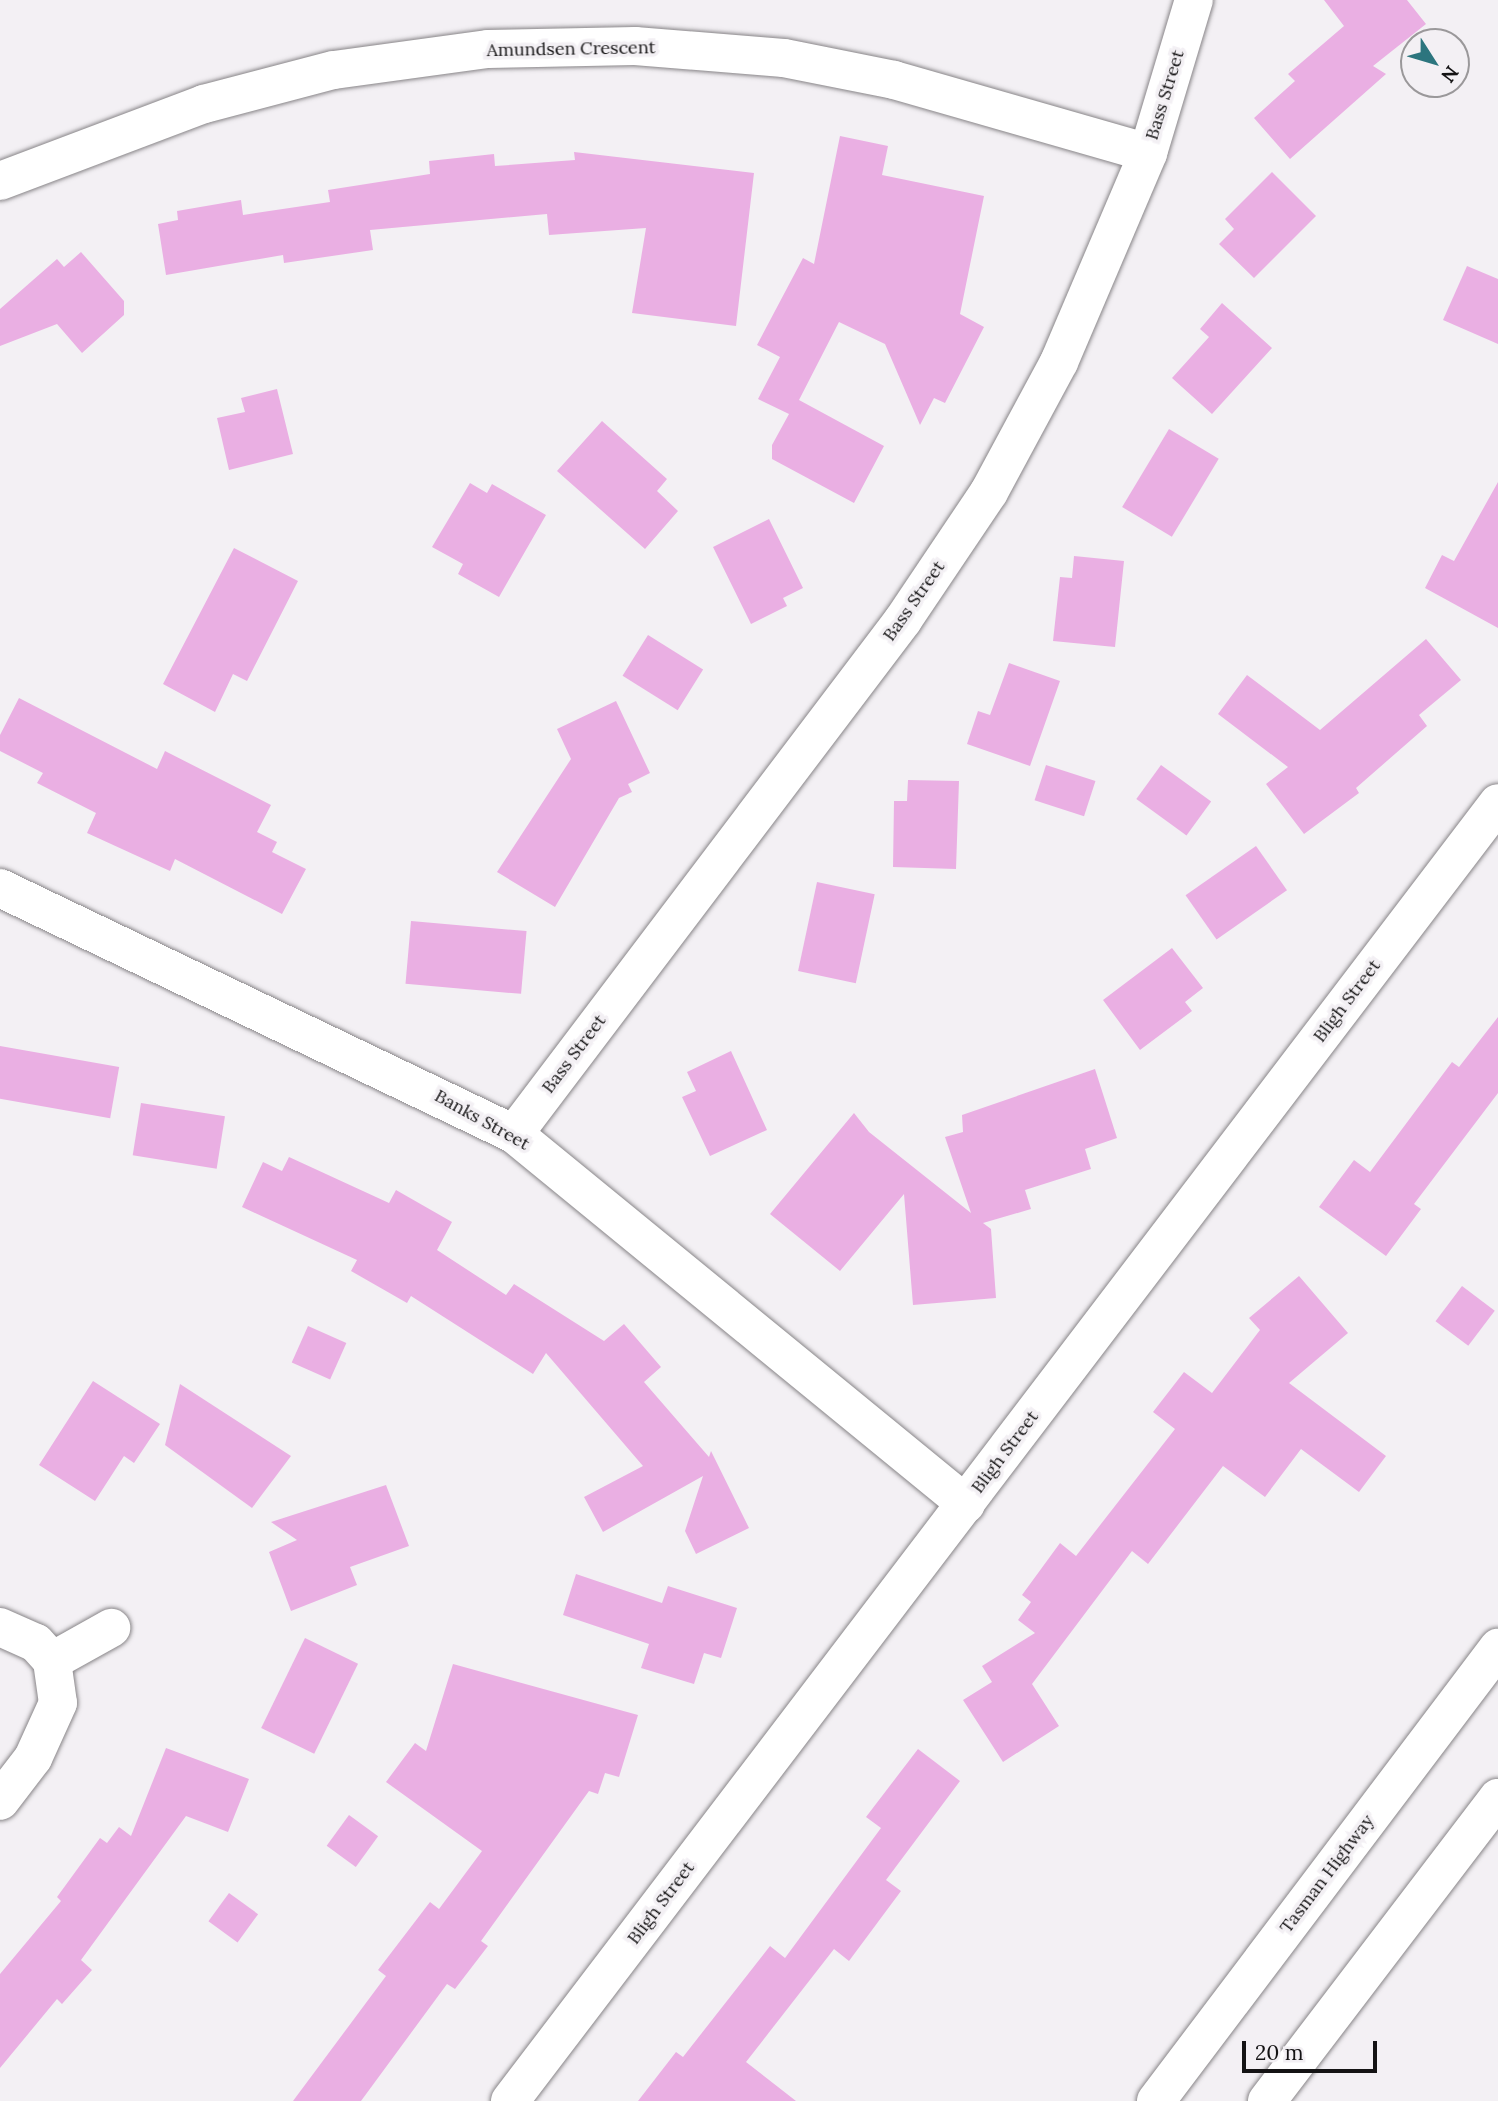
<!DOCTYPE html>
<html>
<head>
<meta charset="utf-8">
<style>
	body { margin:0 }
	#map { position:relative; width:1498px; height:2101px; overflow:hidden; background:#f3f0f4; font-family:Lora,serif }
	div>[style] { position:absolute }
	.building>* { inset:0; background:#eaafe3; transform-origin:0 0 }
	.roads { filter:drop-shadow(0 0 2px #888588) drop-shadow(0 0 2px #888588) }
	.minor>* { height:38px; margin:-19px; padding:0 19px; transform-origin:19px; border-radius:19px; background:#fff }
	.highway>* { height:38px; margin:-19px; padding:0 19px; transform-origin:19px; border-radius:19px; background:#fff }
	span { translate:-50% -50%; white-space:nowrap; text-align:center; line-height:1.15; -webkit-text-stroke:7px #f3f0f4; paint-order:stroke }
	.street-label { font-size:18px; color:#141314 }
	.north { position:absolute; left:1400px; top:28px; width:70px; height:70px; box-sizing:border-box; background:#f3f0f4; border:2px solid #9a989a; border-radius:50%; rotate:127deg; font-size:19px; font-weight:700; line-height:28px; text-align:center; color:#141314 }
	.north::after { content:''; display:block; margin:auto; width:24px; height:32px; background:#2c757e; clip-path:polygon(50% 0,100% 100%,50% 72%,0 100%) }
	.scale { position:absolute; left:1242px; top:2041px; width:135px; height:32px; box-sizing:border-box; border:4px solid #141314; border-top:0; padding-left:9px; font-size:21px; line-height:24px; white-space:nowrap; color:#141314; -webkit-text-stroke:5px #f3f0f4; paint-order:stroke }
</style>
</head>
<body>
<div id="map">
	<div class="building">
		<i style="clip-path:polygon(1324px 0,1407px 0,1426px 24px,1373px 66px,1386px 74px,1290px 159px,1254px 118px,1295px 81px,1288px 74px,1344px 26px)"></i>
		<i style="clip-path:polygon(840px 136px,888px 146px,882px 175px,984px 196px,960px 314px,984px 327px,945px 403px,934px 398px,920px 425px,885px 344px,839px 322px,799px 400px,884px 446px,854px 503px,772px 459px,772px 445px,789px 414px,758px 399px,780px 357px,757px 345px,803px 258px,814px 264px)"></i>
		<i style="clip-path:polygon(574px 152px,754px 173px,736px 326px,632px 313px,646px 228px,549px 235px,547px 214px,370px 230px,373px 250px,284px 263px,283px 255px,166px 275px,158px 224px,178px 220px,177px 211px,241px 200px,243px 215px,330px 202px,328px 190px,430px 174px,429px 161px,494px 154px,495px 166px,575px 160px)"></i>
		<i style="clip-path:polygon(1272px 172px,1316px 216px,1254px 278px,1219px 244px,1234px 229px,1225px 219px)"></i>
		<i style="clip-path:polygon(81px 252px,124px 301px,124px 315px,82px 353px,57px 324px,0 346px,0 309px,57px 259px,64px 267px)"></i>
		<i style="clip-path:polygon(1467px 266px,1498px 279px,1498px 344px,1443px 320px)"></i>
		<i style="clip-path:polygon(1222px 303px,1272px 348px,1212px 414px,1172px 378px,1209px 337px,1200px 329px)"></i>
		<i style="clip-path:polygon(277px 389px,293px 454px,229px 470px,217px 418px,245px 412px,241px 398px)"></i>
		<i style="clip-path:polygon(602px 421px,667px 479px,657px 491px,678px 511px,645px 549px,557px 471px)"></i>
		<i style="left:1169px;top:429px;width:58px;height:91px;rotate:31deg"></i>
		<i style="clip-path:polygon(1498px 482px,1498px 628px,1425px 588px,1442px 555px,1454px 561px)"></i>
		<i style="clip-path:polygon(470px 483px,487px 493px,492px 484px,546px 515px,499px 597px,458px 574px,463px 564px,432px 547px)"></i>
		<i style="clip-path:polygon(769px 519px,803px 588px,783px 598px,787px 606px,751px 624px,713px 547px)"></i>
		<i style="clip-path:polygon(234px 548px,298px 581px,247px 681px,233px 674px,215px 712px,163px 684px)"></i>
		<i style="clip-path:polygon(1074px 556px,1124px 561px,1115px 647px,1053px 641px,1060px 577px,1072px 578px)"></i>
		<i style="left:648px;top:635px;width:65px;height:48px;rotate:32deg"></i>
		<i style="clip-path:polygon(1426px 639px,1461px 680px,1419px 715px,1427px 726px,1356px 788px,1359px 793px,1304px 834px,1266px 784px,1288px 767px,1218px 714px,1247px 675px,1320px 730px)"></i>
		<i style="clip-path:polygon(1009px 663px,1060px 681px,1030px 766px,967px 744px,978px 711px,990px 715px)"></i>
		<i style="clip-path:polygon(19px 698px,157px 769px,165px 751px,271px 805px,257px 832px,277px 842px,272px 852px,306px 869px,282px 914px,175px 859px,170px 871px,87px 833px,96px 813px,37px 783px,43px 773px,0 751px,0 735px)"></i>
		<i style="clip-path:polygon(616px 701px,650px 773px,628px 784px,632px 792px,619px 798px,555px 907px,497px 872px,571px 759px,557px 729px)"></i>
		<i style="left:1046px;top:765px;width:52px;height:37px;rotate:18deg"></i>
		<i style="left:1161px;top:765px;width:62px;height:42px;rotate:36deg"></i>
		<i style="clip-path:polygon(908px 780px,959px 781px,956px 869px,893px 867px,894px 801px,907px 801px)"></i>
		<i style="left:1256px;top:846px;width:54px;height:86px;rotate:55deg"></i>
		<i style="left:817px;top:882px;width:59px;height:91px;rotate:12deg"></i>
		<i style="left:411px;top:921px;width:116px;height:63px;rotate:5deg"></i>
		<i style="clip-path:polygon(1172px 948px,1203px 988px,1185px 1002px,1192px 1011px,1140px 1050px,1103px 1000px)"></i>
		<i style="clip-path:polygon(1498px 1017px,1498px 1093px,1414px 1204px,1421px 1209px,1386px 1256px,1319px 1207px,1354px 1160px,1370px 1172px,1452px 1062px,1459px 1067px)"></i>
		<i style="left:0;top:1046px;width:121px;height:52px;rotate:10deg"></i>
		<i style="clip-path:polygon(731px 1051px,767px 1130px,710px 1156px,682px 1097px,696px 1091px,687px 1072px)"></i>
		<i style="clip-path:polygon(1095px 1069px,1117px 1138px,1085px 1149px,1091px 1169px,1025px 1190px,1031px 1209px,983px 1223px,991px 1229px,996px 1298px,913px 1305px,904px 1194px,840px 1271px,770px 1214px,854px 1113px,869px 1132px,971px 1213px,945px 1137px,963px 1132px,962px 1115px)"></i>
		<i style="left:141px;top:1103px;width:85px;height:53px;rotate:9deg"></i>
		<i style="clip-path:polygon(289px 1157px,389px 1203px,396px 1190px,452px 1222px,437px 1250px,506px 1295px,514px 1284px,604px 1341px,624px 1324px,661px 1367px,644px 1382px,709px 1457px,711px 1451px,749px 1528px,696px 1554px,685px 1531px,703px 1476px,603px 1532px,584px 1497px,643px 1466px,546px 1353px,533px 1374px,411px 1296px,407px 1303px,351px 1271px,357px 1260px,242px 1207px,263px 1162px,282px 1171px)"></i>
		<i style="clip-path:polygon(1299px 1276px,1348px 1333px,1289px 1383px,1386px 1456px,1359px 1492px,1301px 1449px,1265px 1497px,1223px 1466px,1148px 1564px,1132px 1551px,1032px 1684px,1059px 1726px,1003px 1762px,963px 1700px,992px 1682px,982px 1666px,1035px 1633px,1018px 1620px,1031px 1602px,1022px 1595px,1060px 1543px,1076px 1556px,1175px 1429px,1153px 1412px,1184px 1372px,1212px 1393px,1260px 1330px,1249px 1318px)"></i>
		<i style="left:1462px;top:1286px;width:41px;height:44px;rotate:37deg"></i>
		<i style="left:308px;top:1326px;width:42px;height:40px;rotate:24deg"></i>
		<i style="clip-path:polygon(93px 1381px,160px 1424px,134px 1463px,124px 1456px,95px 1501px,39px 1465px)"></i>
		<i style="clip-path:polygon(180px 1384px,291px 1456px,252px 1508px,165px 1445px)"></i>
		<i style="clip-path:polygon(386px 1485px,409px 1546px,350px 1567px,357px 1585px,291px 1611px,269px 1552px,297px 1540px,271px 1522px)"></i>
		<i style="clip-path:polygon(576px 1574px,662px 1603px,668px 1586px,737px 1608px,721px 1658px,704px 1653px,694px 1684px,641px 1668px,649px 1644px,563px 1615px)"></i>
		<i style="left:305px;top:1638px;width:59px;height:100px;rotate:26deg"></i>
		<i style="clip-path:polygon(453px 1664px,638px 1715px,619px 1777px,605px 1773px,598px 1794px,589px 1791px,481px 1941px,488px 1946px,455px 1989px,447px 1984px,361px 2101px,293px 2101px,386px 1976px,378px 1970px,430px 1902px,439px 1909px,482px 1851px,386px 1782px,415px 1743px,426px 1751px)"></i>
		<i style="clip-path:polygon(166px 1748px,249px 1779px,228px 1832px,186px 1816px,81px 1960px,92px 1970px,62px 2004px,57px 1999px,0 2068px,0 1974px,61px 1901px,57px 1897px,100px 1838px,107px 1843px,119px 1827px,131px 1836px)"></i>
		<i style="clip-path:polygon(918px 1749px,960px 1781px,886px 1880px,901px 1891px,849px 1961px,834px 1949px,746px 2062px,796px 2101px,638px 2101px,676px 2052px,683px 2057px,770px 1946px,785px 1958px,881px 1828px,866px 1817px)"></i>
		<i style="left:349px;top:1815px;width:36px;height:38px;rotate:36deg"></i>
		<i style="left:229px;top:1893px;width:36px;height:35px;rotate:36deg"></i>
	</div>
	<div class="roads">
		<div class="minor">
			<i style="left:0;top:181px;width:218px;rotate:-20.7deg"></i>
			<i style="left:204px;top:104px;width:134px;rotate:-14.7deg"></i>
			<i style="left:334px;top:70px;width:155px;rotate:-7.8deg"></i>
			<i style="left:488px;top:49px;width:147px;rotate:-1.2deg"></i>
			<i style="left:635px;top:46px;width:149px;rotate:4.6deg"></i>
			<i style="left:784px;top:58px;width:112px;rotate:11.3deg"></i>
			<i style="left:894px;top:80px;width:264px;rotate:16deg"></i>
			<i style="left:0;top:888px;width:570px;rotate:25.58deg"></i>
			<i style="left:514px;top:1134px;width:584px;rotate:39.3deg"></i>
			<i style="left:514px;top:1134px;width:645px;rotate:-52.88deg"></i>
			<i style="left:903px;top:620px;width:154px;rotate:-56.1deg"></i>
			<i style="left:989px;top:492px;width:148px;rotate:-61.7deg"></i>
			<i style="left:1059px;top:362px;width:227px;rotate:-66.9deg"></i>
			<i style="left:1148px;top:153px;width:160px;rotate:-73.3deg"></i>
			<i style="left:0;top:1627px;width:39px;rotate:24deg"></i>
			<i style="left:36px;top:1643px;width:24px;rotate:48deg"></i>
			<i style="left:52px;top:1661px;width:42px;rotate:81.9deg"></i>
			<i style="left:58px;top:1703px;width:60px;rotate:114.4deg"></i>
			<i style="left:33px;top:1758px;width:54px;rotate:127.5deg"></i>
			<i style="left:52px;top:1661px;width:68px;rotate:-29.2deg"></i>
			<i style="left:510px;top:2101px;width:1631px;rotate:-52.72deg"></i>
		</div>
		<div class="highway">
			<i style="left:1156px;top:2101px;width:568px;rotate:-52.95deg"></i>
			<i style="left:1267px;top:2101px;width:381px;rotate:-52.7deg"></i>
		</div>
	</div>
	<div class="street-label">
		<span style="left:571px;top:49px;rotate:-1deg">Amundsen Crescent</span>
		<span style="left:1165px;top:95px;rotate:-73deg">Bass Street</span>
		<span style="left:914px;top:601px;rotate:-55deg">Bass Street</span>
		<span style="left:1347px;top:1001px;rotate:-53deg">Bligh Street</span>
		<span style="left:574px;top:1054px;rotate:-53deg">Bass Street</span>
		<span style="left:482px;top:1120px;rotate:29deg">Banks Street</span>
		<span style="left:1005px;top:1452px;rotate:-53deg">Bligh Street</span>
		<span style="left:1327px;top:1874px;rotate:-53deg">Tasman Highway</span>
		<span style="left:661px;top:1903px;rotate:-53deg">Bligh Street</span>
	</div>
	<div class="north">N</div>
	<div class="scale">20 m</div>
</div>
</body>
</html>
